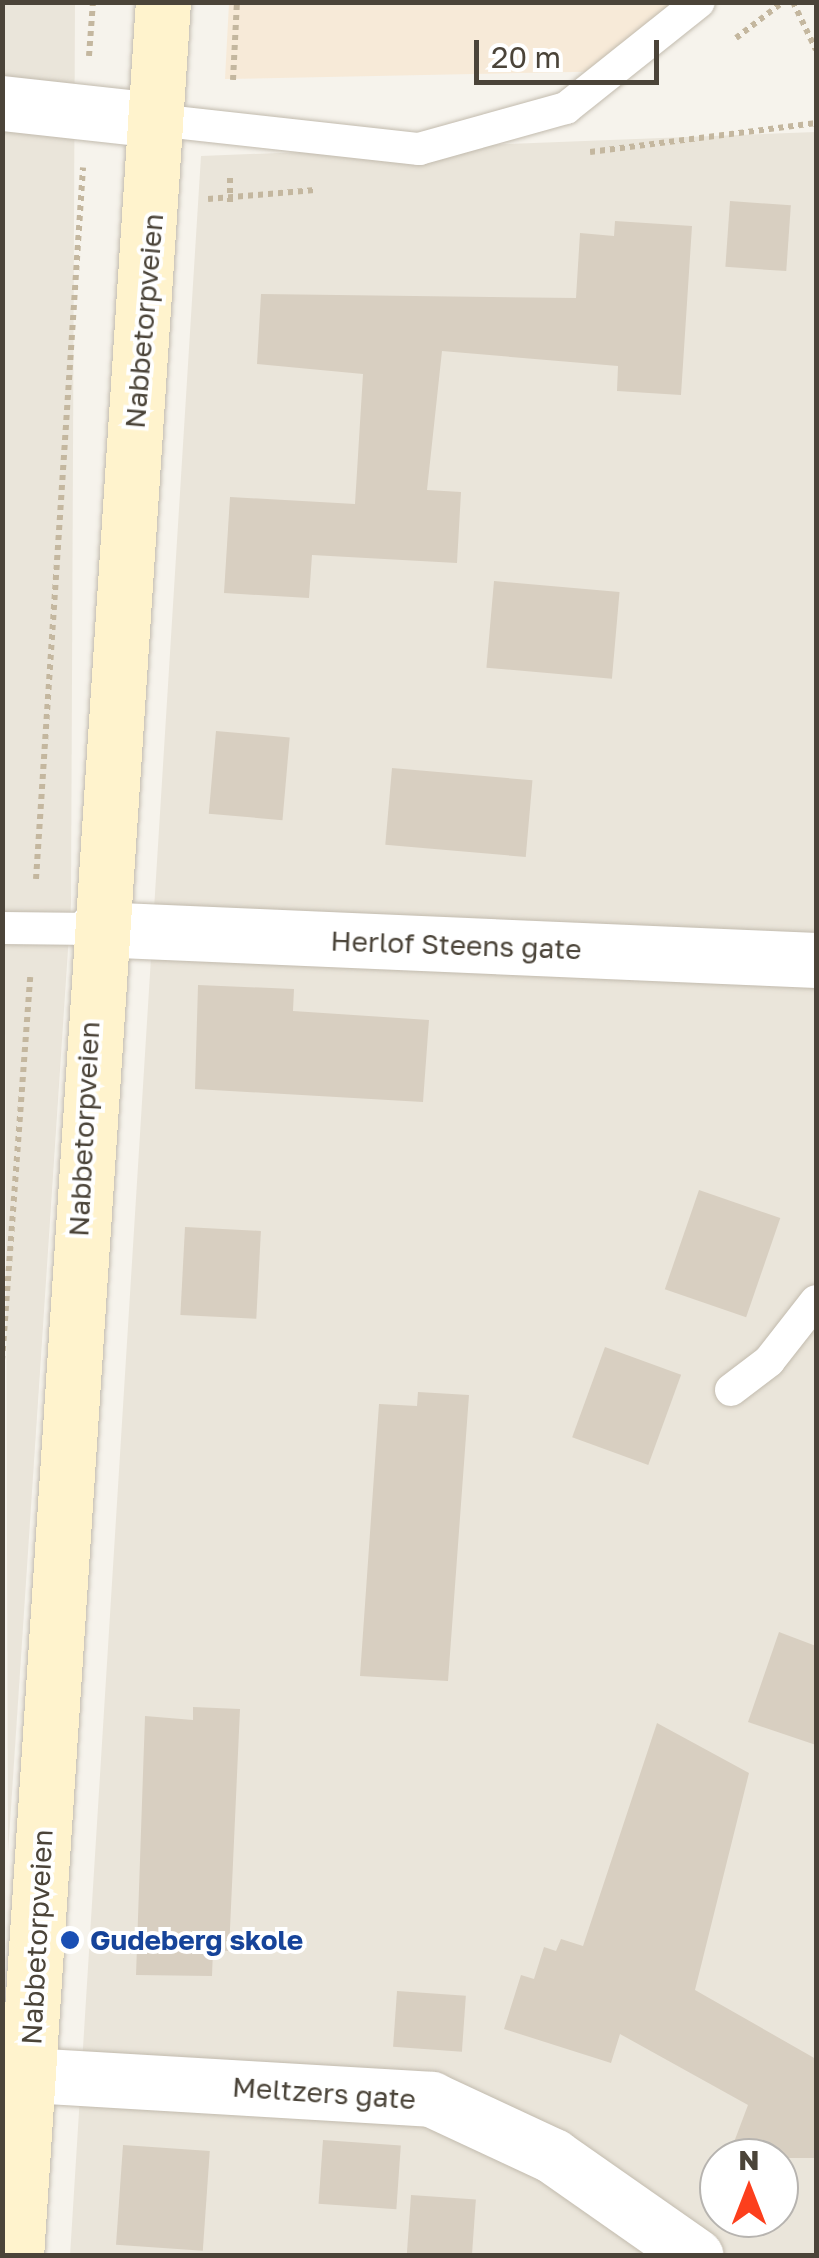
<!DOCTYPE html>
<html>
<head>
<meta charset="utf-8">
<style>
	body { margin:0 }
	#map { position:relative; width:819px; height:2258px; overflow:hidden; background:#f6f3ec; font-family:"Golos Text",sans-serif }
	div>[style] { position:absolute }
	.residential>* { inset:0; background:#eae5da }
	.commercial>* { inset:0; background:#f7ead8 }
	.building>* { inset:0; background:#d8cfc1; transform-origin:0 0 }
	.path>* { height:6px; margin-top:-3px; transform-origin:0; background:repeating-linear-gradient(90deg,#c4b79f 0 5px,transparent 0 10px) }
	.roads { filter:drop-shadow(0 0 2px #c2bbae) drop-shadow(0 0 2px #c2bbae) }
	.lane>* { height:32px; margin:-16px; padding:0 16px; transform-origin:16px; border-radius:16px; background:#fff }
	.street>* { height:55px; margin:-27.5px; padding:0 27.5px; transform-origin:27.5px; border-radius:27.5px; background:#fff }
	.secondary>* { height:55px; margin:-27.5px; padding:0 27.5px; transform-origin:27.5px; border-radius:27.5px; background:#fff3cd }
	.dots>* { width:28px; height:28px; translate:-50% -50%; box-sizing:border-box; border:5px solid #fff; border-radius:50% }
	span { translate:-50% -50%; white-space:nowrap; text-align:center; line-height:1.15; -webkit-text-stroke:8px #fff; paint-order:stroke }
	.street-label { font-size:28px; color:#4b4439 }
	.transit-label { font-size:28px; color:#164399; font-weight:700 }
	.left { translate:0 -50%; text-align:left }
	.frame { position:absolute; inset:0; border:5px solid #4b4439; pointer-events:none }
	.north { position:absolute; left:699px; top:2138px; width:100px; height:100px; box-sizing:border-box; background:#fff; border:2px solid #b7b4b0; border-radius:50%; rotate:0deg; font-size:28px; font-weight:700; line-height:40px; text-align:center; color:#4b4439 }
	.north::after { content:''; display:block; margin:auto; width:35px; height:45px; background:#fc3f1d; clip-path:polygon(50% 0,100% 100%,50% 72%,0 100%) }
	.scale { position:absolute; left:474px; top:40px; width:185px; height:45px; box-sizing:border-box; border:5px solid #4b4439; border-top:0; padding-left:12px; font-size:30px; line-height:35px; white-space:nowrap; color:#4b4439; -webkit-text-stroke:8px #fff; paint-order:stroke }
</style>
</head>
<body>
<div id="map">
	<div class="residential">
		<i style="clip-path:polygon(75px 2px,71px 904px,8px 1853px,2px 3px)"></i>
		<i style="clip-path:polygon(evenodd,816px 132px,816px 2255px,70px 2256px,201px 156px,816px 132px,719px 2158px,779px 2158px,779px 2218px,719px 2218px,719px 2158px)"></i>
	</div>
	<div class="commercial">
		<i style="clip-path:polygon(229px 3px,716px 3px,625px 71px,225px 79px)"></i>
	</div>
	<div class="building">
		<i style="left:730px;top:201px;width:61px;height:66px;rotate:4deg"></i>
		<i style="clip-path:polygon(615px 221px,692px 226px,681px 395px,617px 391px,618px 366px,442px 351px,427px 490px,461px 492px,457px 563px,312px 555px,309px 598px,224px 593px,230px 497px,355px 504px,363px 374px,257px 364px,261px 294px,576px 298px,580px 233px,614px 236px)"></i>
		<i style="left:494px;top:581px;width:126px;height:87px;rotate:5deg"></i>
		<i style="left:216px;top:731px;width:74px;height:83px;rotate:5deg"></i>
		<i style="left:392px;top:768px;width:141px;height:77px;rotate:5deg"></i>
		<i style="clip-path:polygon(198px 985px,294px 989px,293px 1011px,429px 1020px,423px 1102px,195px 1089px)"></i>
		<i style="left:699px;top:1190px;width:86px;height:105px;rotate:19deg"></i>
		<i style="left:185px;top:1227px;width:76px;height:88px;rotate:3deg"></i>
		<i style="left:605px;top:1347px;width:81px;height:96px;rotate:20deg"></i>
		<i style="clip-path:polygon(418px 1392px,469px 1395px,448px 1681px,360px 1676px,379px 1404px,417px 1406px)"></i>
		<i style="clip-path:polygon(779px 1632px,816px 1646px,816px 1745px,748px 1722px)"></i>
		<i style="clip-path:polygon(193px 1707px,240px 1709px,229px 1951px,213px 1950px,212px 1976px,136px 1975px,145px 1716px,193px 1720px)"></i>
		<i style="clip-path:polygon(657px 1723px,749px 1773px,695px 1990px,816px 2059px,816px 2158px,728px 2158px,748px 2105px,620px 2034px,611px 2063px,504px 2029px,521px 1975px,534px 1979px,544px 1947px,556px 1951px,561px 1939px,583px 1946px)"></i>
		<i style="left:397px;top:1991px;width:69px;height:56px;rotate:4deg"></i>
		<i style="left:323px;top:2140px;width:78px;height:64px;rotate:4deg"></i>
		<i style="left:123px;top:2145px;width:87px;height:100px;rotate:4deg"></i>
		<i style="left:411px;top:2195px;width:65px;height:61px;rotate:4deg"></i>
	</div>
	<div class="path">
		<i style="left:793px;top:2px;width:53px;rotate:64.4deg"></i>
		<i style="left:736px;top:38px;width:59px;rotate:-37.5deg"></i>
		<i style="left:89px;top:56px;width:54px;rotate:-85.8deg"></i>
		<i style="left:233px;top:80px;width:78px;rotate:-87.1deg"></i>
		<i style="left:590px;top:152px;width:228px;rotate:-7.3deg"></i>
		<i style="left:230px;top:178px;width:24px;rotate:90deg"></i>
		<i style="left:208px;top:199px;width:107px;rotate:-4.8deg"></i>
		<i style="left:36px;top:879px;width:713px;rotate:-86.22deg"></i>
		<i style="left:2px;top:1361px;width:385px;rotate:-85.8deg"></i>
	</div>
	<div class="roads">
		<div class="lane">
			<i style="left:156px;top:120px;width:265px;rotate:6.3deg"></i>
			<i style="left:419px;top:149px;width:153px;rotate:-15.6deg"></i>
			<i style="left:566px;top:108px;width:170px;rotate:-38.6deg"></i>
			<i style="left:2px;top:928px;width:94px;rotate:0.6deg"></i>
			<i style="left:731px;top:1390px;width:48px;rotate:-37.3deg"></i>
			<i style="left:769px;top:1361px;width:76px;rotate:-51.9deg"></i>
		</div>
		<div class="street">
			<i style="left:2px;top:103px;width:155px;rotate:6.3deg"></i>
			<i style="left:96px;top:929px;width:721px;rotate:2.47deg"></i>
			<i style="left:29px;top:2075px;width:403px;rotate:3.4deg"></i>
			<i style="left:431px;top:2099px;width:135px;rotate:25deg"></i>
			<i style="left:553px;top:2156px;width:174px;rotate:35deg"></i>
		</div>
		<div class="secondary">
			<i style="left:16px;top:2256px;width:2259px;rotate:-86.27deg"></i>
		</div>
	</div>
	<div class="dots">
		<i style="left:70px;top:1940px;background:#1a4fb4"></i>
	</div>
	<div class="street-label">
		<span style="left:144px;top:321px;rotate:-85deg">Nabbetorpveien</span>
		<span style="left:456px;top:945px;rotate:2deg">Herlof Steens gate</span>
		<span style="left:84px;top:1129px;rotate:-87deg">Nabbetorpveien</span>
		<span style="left:37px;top:1937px;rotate:-87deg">Nabbetorpveien</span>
		<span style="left:324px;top:2093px;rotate:4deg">Meltzers gate</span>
	</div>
	<div class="transit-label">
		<span class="left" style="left:90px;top:1940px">Gudeberg skole</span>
	</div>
	<div class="frame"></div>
	<div class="north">N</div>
	<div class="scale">20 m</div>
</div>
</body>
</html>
